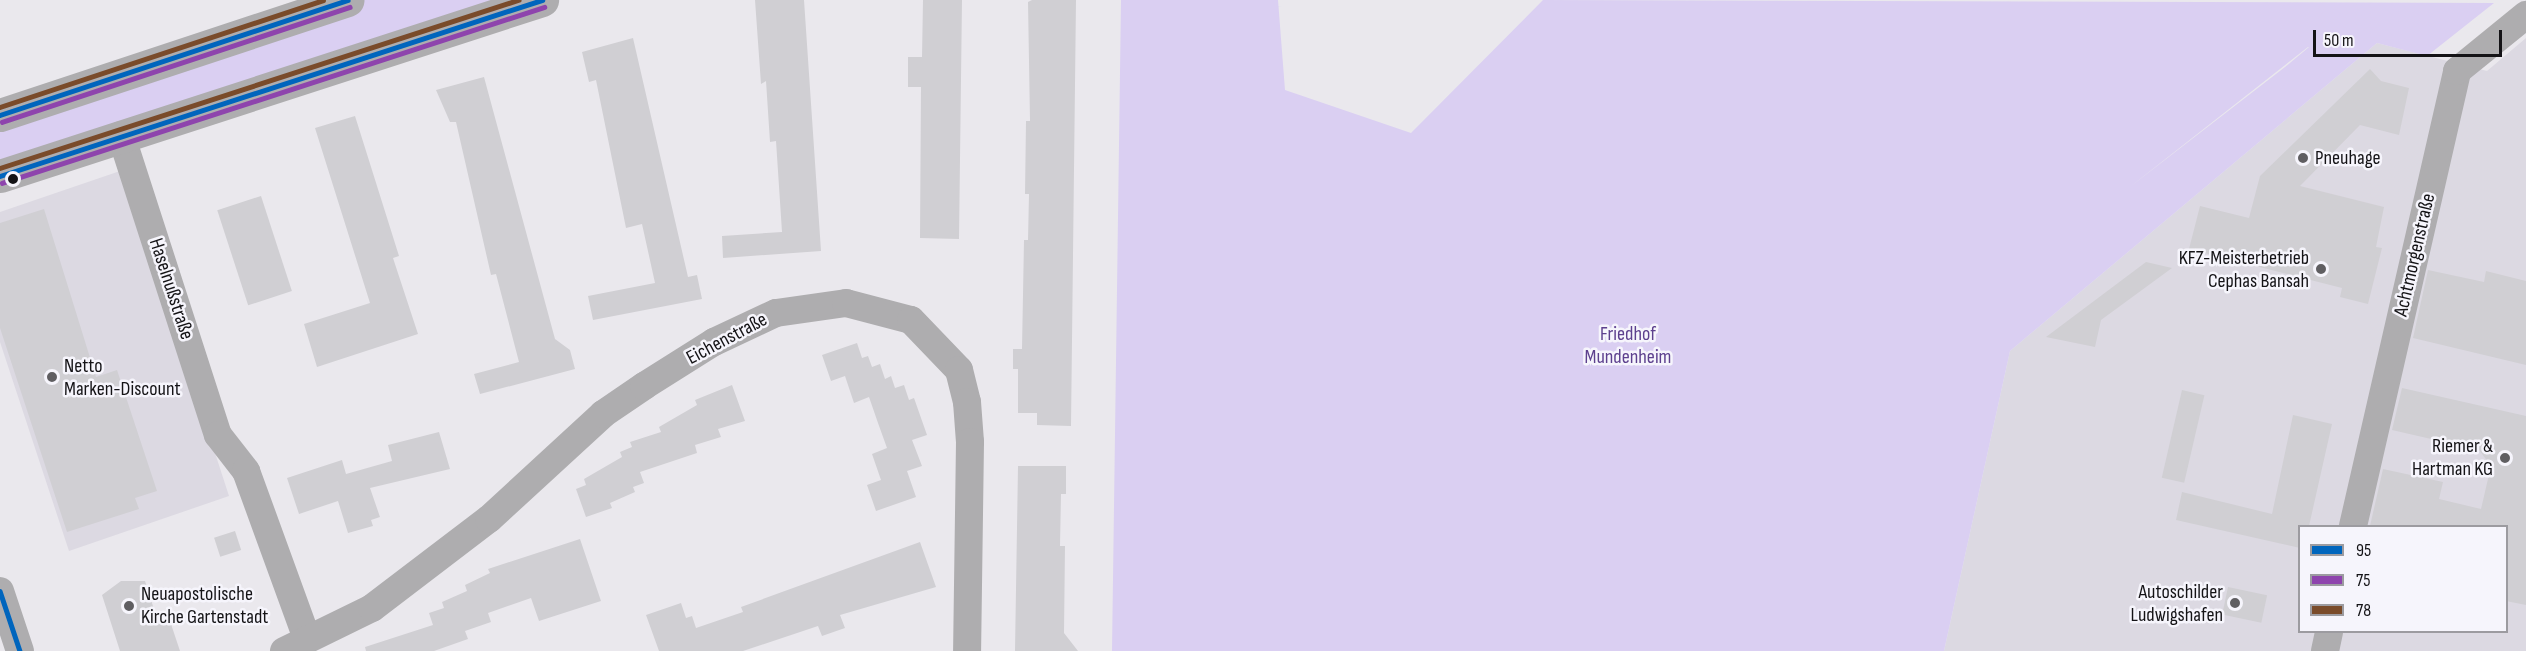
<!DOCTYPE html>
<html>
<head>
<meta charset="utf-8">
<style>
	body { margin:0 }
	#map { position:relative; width:2526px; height:651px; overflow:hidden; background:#eae8ed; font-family:"Sofia Sans Condensed",sans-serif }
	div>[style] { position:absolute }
	.built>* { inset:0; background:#dcd9e2 }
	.green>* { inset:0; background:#dacff2 }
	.building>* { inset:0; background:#d0cfd3; transform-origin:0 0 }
	.minor>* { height:28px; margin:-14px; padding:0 14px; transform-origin:14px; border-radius:14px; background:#aeadaf }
	.tertiary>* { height:33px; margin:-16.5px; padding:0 16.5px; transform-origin:16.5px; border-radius:16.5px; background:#aeadaf }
	.bus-1>* { height:4.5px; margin:-2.25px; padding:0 2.25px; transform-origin:2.25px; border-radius:2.25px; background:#0065bd }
	.bus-2>* { height:4.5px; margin:-2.25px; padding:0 2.25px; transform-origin:2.25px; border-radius:2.25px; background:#8e44ad }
	.bus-3>* { height:4.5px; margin:-2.25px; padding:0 2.25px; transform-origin:2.25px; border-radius:2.25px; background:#7a4b2a }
	.dots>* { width:16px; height:16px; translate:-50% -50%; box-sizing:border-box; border:3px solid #f6f5fc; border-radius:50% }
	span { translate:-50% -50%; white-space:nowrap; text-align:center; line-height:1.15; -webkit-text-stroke:5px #f6f5fc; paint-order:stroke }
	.poi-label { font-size:20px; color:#141316 }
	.left { translate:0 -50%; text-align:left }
	.right { translate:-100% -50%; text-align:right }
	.street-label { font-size:20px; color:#141316 }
	.park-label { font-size:20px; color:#5d408e }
	.legend { position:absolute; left:2298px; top:525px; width:210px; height:108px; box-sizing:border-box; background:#f6f5fc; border:2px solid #9c9ba0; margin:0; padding:8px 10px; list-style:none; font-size:18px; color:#141316 }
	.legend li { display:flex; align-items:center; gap:12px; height:30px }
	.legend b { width:30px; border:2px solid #9c9ba0 }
	.scale { position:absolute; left:2313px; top:30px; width:189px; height:27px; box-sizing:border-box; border:3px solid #141316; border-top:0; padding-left:8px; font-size:18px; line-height:21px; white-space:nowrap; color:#141316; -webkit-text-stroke:4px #f6f5fc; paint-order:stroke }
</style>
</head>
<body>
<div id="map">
	<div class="built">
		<i style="clip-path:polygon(evenodd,2526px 38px,2526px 651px,1944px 651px,2010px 351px,2377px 43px,2487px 71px,2526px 38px,2300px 526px,2506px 526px,2506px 632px,2300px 632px,2300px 526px)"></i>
		<i style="clip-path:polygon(123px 170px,229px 496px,69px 551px,0 342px,0 212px)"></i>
	</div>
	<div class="green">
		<i style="clip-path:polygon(347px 0,542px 0,0 176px,0 115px)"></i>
		<i style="clip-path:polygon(evenodd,1121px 0,1278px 0,1285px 90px,1411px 133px,1543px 0,2494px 3px,2427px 56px,2377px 43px,2010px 351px,1944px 651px,1112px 651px,1121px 0,2309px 47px,2285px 67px,2126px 190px,2308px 47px,2309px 47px)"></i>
	</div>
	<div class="building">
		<i style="clip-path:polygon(755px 0,804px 0,821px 251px,723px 258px,722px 236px,782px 232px,776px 141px,770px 142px,766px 81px,761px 84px)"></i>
		<i style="clip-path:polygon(923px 0,962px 0,959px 239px,920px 238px,921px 87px,908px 87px,908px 57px,922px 57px)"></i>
		<i style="clip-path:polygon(1032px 0,1076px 0,1071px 426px,1037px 425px,1037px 413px,1018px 413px,1018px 369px,1013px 369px,1013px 349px,1022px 349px,1024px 240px,1028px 240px,1029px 194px,1025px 194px,1026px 121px,1030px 121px,1028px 2px)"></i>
		<i style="clip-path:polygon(633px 38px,688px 277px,697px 275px,702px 299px,593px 320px,588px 296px,655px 283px,642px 224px,626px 228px,596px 80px,589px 82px,582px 52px)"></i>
		<i style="clip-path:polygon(2370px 69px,2381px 81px,2409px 88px,2399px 135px,2360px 125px,2300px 186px,2384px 207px,2376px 247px,2382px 248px,2368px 304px,2340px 297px,2342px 288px,2189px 249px,2200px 206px,2249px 218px,2260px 176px)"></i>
		<i style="clip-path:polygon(484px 77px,555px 339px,570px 350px,575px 369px,480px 394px,474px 374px,519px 362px,496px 274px,491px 275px,456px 122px,450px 122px,436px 90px)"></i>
		<i style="clip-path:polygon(355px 116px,399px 256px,393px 258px,418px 334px,317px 367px,304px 324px,370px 303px,315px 128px)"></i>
		<i style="left:261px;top:196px;width:100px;height:46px;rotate:72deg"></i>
		<i style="clip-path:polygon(44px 209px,96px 377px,117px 370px,157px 491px,135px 498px,139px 509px,67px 532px,0 328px,0 223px)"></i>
		<i style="clip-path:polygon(2146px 262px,2172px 268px,2101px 320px,2095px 347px,2046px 337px)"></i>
		<i style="clip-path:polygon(2428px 270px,2484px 282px,2486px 271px,2526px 281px,2526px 365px,2413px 338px)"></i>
		<i style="clip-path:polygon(857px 343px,862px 358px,868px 356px,872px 367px,880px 364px,885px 379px,891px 376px,895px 388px,904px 385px,909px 400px,914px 398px,927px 435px,912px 440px,922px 466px,907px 471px,916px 497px,876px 511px,867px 485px,881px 480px,872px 454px,887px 448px,878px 423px,869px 397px,854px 403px,845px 376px,831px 381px,822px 355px)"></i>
		<i style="clip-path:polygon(732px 385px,745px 421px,718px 429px,721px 437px,695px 445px,697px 453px,640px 472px,644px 483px,633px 487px,635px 492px,610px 503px,612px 508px,586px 517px,576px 489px,586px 485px,584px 479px,622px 457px,620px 452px,632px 447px,630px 442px,661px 432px,659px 427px,697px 405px,695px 400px)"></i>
		<i style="clip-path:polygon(2402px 388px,2526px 416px,2526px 605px,2506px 601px,2506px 526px,2370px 526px,2383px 469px,2443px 482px,2439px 499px,2481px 509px,2491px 466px,2479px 450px,2392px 430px)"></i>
		<i style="left:2182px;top:390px;width:23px;height:90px;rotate:13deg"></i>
		<i style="clip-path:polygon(2293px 415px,2332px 424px,2309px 526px,2300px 526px,2300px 548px,2176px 520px,2182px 492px,2272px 514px)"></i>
		<i style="clip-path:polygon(439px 432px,450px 469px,370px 488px,380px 517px,371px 520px,373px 526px,348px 533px,338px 501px,299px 514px,287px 478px,342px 460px,346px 474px,392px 461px,388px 445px)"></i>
		<i style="clip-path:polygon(1018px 466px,1066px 466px,1066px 494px,1061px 494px,1060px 546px,1065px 546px,1064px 633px,1078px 651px,1015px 651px)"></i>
		<i style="left:235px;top:531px;width:20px;height:22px;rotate:72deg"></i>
		<i style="clip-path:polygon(580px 539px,601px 601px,539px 621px,531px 598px,488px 613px,491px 622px,465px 631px,468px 639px,434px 651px,366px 651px,365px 647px,433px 625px,429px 613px,444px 608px,442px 602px,467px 591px,465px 585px,490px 573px,488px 569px)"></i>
		<i style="clip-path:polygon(920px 542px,936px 587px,840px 615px,845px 628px,822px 636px,818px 626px,743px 651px,659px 651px,646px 615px,681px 603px,686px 618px,692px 616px,696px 628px,743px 612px,741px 607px)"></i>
		<i style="clip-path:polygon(121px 581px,145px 581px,158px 622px,169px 618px,180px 651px,120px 651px,102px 595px)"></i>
		<i style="left:2228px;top:587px;width:40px;height:28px;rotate:12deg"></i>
	</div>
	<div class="minor">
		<i style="left:121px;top:135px;width:315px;rotate:72.1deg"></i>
		<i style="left:218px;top:435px;width:46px;rotate:52.1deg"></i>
		<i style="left:246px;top:471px;width:179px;rotate:70deg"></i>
		<i style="left:2353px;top:526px;width:467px;rotate:-77.1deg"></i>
		<i style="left:2457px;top:71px;width:89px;rotate:-39.1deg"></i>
		<i style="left:0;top:591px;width:63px;rotate:71.6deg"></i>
		<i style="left:284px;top:651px;width:98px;rotate:-26deg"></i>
		<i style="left:372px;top:608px;width:147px;rotate:-37.3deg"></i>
		<i style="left:489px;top:519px;width:155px;rotate:-42.6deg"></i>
		<i style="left:603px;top:414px;width:50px;rotate:-34.3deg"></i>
		<i style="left:644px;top:386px;width:83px;rotate:-32.2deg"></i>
		<i style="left:714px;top:342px;width:68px;rotate:-25.1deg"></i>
		<i style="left:776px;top:313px;width:71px;rotate:-8.1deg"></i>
		<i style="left:846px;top:303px;width:67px;rotate:14.7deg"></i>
		<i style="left:911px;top:320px;width:69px;rotate:46.2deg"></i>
		<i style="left:959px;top:370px;width:33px;rotate:76deg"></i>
		<i style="left:967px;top:402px;width:40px;rotate:85.7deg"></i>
		<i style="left:970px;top:442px;width:209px;rotate:90.8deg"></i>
		<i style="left:2325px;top:651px;width:19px;rotate:-78deg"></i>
	</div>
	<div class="tertiary">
		<i style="left:0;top:115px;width:366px;rotate:-18.3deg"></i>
		<i style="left:0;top:176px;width:570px;rotate:-17.99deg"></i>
	</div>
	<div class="bus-1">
		<i style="left:0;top:115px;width:366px;rotate:-18.3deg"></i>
		<i style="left:0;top:176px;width:570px;rotate:-17.99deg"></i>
		<i style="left:0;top:591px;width:63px;rotate:71.6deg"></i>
	</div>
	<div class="bus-2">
		<i style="left:2px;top:122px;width:366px;rotate:-18.3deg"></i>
		<i style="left:2px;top:183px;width:570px;rotate:-17.99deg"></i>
	</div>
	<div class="bus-3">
		<i style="left:0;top:107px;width:340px;rotate:-18.3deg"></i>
		<i style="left:0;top:168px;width:545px;rotate:-17.97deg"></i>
	</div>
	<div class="dots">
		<i style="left:2303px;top:158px;background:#5f5e61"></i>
		<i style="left:13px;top:179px;background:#141316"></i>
		<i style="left:2321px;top:269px;background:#5f5e61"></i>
		<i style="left:52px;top:377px;background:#5f5e61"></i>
		<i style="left:2505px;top:458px;background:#5f5e61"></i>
		<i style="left:2235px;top:603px;background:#5f5e61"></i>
		<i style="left:129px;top:606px;background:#5f5e61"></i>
	</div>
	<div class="poi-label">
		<span class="left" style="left:2315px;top:158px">Pneuhage</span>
		<span class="right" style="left:2309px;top:270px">KFZ-Meisterbetrieb<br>Cephas Bansah</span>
		<span class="left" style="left:64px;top:378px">Netto<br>Marken-Discount</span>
		<span class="right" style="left:2493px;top:458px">Riemer &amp;<br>Hartman KG</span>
		<span class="right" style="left:2223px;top:604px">Autoschilder<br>Ludwigshafen</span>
		<span class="left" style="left:141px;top:606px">Neuapostolische<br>Kirche Gartenstadt</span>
	</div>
	<div class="street-label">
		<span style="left:2415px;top:255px;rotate:-77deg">Achtmorgenstraße</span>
		<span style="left:171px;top:289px;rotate:72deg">Haselnußstraße</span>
		<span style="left:727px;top:339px;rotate:-28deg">Eichenstraße</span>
	</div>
	<div class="park-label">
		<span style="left:1628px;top:346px">Friedhof<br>Mundenheim</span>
	</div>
	<ul class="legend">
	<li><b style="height:8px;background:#0065bd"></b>95</li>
	<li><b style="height:8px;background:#8e44ad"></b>75</li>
	<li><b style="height:8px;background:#7a4b2a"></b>78</li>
	</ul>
	<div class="scale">50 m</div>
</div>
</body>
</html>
